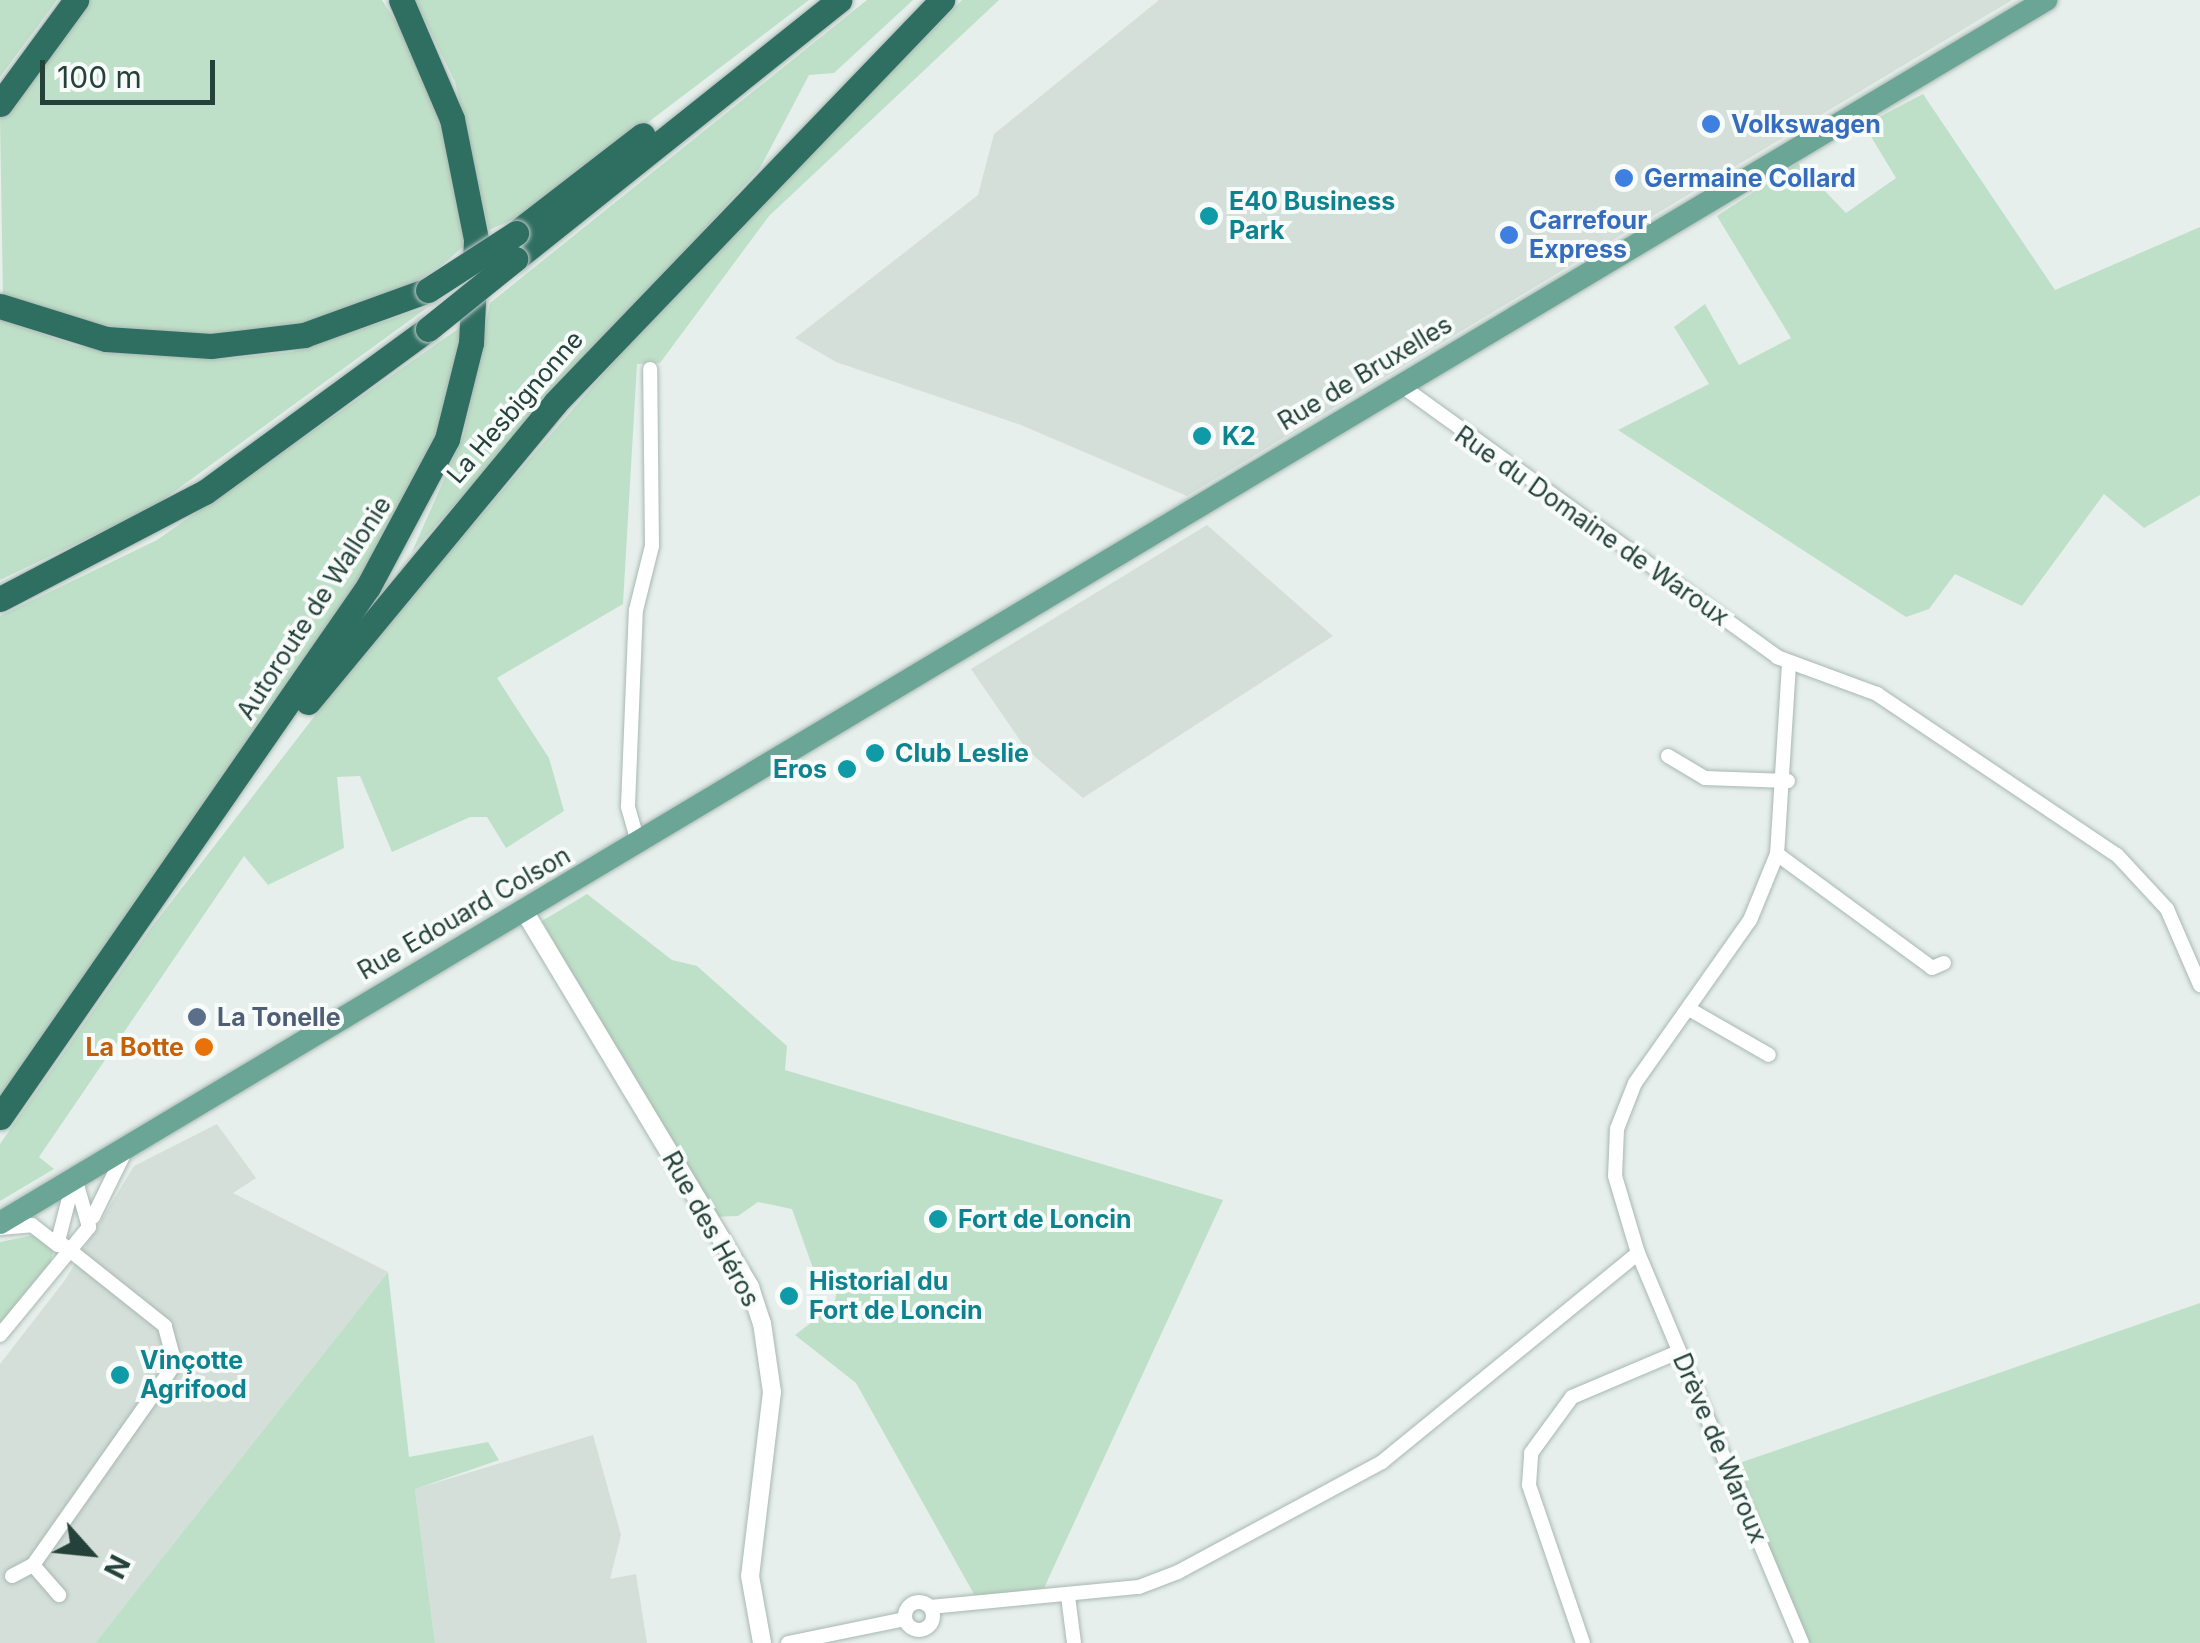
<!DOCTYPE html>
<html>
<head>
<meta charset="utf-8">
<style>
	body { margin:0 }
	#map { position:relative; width:2200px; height:1643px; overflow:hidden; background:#e6efeb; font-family:Inter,sans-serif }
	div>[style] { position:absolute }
	.built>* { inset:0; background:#d4dfda }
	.green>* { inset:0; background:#bfe0c8 }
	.roads { filter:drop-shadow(0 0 2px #a8b8b2) drop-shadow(0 0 2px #a8b8b2) }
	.minor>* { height:14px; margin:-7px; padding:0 7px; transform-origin:7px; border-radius:7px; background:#fff }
	.minor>.ring { margin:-7px; padding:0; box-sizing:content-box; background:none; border:14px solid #fff; border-radius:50% }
	.tertiary>* { height:18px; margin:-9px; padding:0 9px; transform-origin:9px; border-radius:9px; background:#fff }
	.primary>* { height:22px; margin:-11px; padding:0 11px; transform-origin:11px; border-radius:11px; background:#6aa596 }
	.motorway>* { height:25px; margin:-12.5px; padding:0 12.5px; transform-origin:12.5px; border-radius:12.5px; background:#2f6f62 }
	.bridges { filter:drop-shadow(0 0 2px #c2cac8) drop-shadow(0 0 2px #c2cac8) }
	.motorway-bridge>* { height:25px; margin:-12.5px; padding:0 12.5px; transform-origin:12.5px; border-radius:12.5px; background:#2f6f62 }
	.dots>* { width:28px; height:28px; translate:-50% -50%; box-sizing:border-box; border:5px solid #f7fbf9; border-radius:50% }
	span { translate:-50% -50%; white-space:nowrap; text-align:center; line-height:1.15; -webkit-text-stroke:8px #f7fbf9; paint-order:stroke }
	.shop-label { font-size:25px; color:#366cbe; font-weight:700 }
	.left { translate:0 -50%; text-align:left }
	.culture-label { font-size:25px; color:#0d838f; font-weight:700 }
	.right { translate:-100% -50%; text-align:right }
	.street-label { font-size:25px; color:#24423a }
	.service-label { font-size:25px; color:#4e5e75; font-weight:700 }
	.food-label { font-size:25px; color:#c56008; font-weight:700 }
	.north { position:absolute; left:40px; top:1503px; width:100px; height:100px; -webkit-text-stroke:8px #f7fbf9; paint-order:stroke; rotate:117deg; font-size:28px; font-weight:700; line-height:40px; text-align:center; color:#24423a }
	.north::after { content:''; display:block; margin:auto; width:35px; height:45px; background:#24423a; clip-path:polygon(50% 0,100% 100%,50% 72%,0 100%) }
	.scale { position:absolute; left:40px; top:60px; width:175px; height:45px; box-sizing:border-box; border:5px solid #24423a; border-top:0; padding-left:12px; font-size:30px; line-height:35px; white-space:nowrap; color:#24423a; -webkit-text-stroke:8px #f7fbf9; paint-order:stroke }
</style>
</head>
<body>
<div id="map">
	<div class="built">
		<i style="clip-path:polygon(1159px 0,2012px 0,1187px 496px,1021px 425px,836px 362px,795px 338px,978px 195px,994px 134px)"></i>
		<i style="clip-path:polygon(1207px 525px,1333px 636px,1083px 798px,1026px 749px,971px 669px)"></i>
		<i style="clip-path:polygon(217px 1124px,256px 1178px,233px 1193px,388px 1272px,95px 1643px,0 1643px,0 1364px,65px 1280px,134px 1166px)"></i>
		<i style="clip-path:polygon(593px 1435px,621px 1535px,610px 1579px,636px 1574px,647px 1643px,435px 1643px,415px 1489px)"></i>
	</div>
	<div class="green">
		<i style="clip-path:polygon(0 0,57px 0,0 77px)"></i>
		<i style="clip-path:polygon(87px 0,382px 0,430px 75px,467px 243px,421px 284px,316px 323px,200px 337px,131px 333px,3px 296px,0 118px)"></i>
		<i style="clip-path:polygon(415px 0,809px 0,530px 212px,489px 230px,455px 82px)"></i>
		<i style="clip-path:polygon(867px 0,913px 0,834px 73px,809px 75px,760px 168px,412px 552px,464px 434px,490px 303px)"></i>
		<i style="clip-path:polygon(962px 0,999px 0,769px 216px,660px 363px,637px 364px,623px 604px,497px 678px,549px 758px,564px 811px,506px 848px,487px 817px,470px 817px,392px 852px,360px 776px,337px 777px,344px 848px,268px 885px,244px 856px,39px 1157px,54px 1169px,0 1201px,0 1144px,151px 928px,378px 634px,670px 297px)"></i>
		<i style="clip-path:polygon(1923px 94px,2055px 290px,2200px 227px,2200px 495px,2144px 528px,2104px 494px,2022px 606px,1955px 574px,1929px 609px,1906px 617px,1618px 430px,1709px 384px,1674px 327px,1705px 304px,1739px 365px,1791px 338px,1717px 216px,1798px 163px,1846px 213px,1896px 178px,1864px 125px)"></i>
		<i style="clip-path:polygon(428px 307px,153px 507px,0 580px,0 319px,76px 346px,222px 359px,292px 352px)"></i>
		<i style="clip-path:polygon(465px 324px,444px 422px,385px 546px,0 1100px,0 616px,157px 540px)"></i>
		<i style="clip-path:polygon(587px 894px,672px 960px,697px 966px,787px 1046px,785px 1070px,1223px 1200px,1044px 1588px,975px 1596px,856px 1383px,795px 1335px,834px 1305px,839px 1282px,826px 1287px,815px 1274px,792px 1209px,758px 1202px,738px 1216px,708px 1217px,542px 921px)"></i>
		<i style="clip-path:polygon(39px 1234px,54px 1249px,49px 1267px,0 1323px,0 1242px)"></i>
		<i style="clip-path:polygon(388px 1272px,409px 1457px,488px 1442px,499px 1460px,415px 1489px,435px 1643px,95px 1643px)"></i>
		<i style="clip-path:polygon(2200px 1303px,2200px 1643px,1807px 1643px,1728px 1467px)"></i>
	</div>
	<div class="roads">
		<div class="minor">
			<i style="left:1399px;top:384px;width:466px;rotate:35.8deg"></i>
			<i style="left:1777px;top:657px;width:107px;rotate:20.3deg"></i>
			<i style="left:1877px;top:694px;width:289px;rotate:33.9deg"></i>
			<i style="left:2117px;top:855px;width:74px;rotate:47.2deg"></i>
			<i style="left:2167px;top:909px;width:83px;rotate:66.5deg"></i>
			<i style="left:1789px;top:664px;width:190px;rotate:93.6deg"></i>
			<i style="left:1777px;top:854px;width:71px;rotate:112.2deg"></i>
			<i style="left:1750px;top:920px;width:199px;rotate:125.2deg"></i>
			<i style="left:1635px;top:1083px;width:49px;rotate:111.4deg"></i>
			<i style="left:1617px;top:1129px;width:47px;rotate:92.4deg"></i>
			<i style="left:1615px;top:1176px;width:80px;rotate:73.4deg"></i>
			<i style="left:1638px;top:1253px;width:423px;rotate:67.2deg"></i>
			<i style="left:1668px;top:756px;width:43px;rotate:30.7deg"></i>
			<i style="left:1705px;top:778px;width:83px;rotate:2.1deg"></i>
			<i style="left:638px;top:842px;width:37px;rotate:-106deg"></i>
			<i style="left:628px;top:806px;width:196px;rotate:-87.7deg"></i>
			<i style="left:636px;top:610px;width:66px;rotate:-76deg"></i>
			<i style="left:652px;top:546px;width:177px;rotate:-90.6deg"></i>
			<i style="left:1777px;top:854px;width:192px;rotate:36.3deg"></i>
			<i style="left:1932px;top:968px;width:13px;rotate:-23deg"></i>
			<i style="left:1689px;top:1009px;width:92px;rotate:29.9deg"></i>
			<i style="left:93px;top:1217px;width:68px;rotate:-63.8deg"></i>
			<i style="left:0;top:1228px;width:32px;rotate:-5deg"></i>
			<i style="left:32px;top:1225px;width:33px;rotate:38deg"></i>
			<i style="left:0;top:1335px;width:140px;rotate:-50.5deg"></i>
			<i style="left:89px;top:1227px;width:51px;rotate:-105.9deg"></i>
			<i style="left:33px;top:1565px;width:40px;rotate:49deg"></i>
			<i style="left:12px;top:1576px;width:24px;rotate:-28deg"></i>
			<i style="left:33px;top:1565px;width:246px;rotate:-54.8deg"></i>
			<i style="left:175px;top:1364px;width:39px;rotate:-105deg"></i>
			<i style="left:165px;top:1326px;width:137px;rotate:-141.5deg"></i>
			<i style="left:58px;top:1241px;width:60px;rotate:-75.5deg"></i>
			<i style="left:1068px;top:1596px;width:47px;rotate:82.7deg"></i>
			<i class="ring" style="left:905px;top:1602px;width:14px;height:14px"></i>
			<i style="left:930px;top:1607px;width:210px;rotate:-5.5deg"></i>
			<i style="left:1139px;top:1587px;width:42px;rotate:-21deg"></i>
			<i style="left:1178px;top:1572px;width:232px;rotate:-28.3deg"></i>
			<i style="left:1382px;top:1462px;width:330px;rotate:-39.2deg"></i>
			<i style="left:788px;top:1643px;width:119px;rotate:-11.6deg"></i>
			<i style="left:1583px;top:1643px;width:167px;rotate:-108.9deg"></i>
			<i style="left:1529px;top:1485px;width:32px;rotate:-86deg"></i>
			<i style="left:1531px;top:1453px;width:69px;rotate:-53.8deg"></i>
			<i style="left:1572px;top:1397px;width:115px;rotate:-23deg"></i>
		</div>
		<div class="tertiary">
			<i style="left:523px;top:909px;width:441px;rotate:59deg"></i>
			<i style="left:750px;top:1287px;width:38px;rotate:72deg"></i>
			<i style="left:762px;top:1323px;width:70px;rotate:81.8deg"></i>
			<i style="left:772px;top:1392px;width:185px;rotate:96.8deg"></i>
			<i style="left:750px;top:1576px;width:68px;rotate:79.8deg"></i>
		</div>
		<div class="primary">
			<i style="left:0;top:1223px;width:2384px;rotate:-30.87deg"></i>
		</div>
		<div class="motorway">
			<i style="left:0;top:104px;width:129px;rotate:-53.8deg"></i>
			<i style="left:516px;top:233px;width:160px;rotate:-37.7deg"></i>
			<i style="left:515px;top:259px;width:415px;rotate:-38.6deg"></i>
			<i style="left:0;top:306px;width:111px;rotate:17.3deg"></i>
			<i style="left:106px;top:339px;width:105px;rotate:3.8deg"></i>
			<i style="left:211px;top:346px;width:94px;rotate:-6.7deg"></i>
			<i style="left:304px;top:335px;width:132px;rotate:-19.9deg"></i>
			<i style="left:0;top:599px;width:231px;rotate:-27.6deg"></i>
			<i style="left:205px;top:492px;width:276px;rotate:-36.2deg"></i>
			<i style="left:308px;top:702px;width:388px;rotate:-50.4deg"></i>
			<i style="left:555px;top:403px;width:559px;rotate:-46.16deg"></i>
			<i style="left:0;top:1117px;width:645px;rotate:-55.23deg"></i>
			<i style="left:368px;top:587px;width:168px;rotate:-61.9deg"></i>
			<i style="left:447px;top:439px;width:99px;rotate:-76deg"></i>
			<i style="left:471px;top:343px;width:104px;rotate:-87.2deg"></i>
			<i style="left:476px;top:239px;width:122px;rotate:-101.3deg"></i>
			<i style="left:452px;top:119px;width:129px;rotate:-113.2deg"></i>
		</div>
	</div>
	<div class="bridges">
		<div class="motorway-bridge">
			<i style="left:428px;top:290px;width:105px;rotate:-32.9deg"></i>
			<i style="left:428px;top:329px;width:112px;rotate:-38.8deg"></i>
		</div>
	</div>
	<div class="dots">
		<i style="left:1711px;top:124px;background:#3f7fe0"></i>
		<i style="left:1624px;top:178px;background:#3f7fe0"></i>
		<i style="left:1209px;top:216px;background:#0f9aa8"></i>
		<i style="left:1509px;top:235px;background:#3f7fe0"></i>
		<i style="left:1202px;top:436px;background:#0f9aa8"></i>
		<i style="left:875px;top:753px;background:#0f9aa8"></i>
		<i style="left:847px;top:769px;background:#0f9aa8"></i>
		<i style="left:197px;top:1017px;background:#5c6f8a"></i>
		<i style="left:204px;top:1047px;background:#e8710a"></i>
		<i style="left:938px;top:1219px;background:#0f9aa8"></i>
		<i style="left:789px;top:1296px;background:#0f9aa8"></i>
		<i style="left:120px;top:1375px;background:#0f9aa8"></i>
	</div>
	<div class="shop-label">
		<span class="left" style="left:1731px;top:124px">Volkswagen</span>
		<span class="left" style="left:1644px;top:178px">Germaine Collard</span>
		<span class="left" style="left:1529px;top:235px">Carrefour<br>Express</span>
	</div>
	<div class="culture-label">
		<span class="left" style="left:1229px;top:216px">E40 Business<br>Park</span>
		<span class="left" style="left:1222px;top:436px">K2</span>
		<span class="left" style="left:895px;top:753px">Club Leslie</span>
		<span class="right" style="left:827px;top:769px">Eros</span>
		<span class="left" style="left:958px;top:1219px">Fort de Loncin</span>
		<span class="left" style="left:809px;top:1296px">Historial du<br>Fort de Loncin</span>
		<span class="left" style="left:140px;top:1375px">Vinçotte<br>Agrifood</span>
	</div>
	<div class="street-label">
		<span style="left:1365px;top:373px;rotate:-31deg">Rue de Bruxelles</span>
		<span style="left:515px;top:407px;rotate:-49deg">La Hesbignonne</span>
		<span style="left:1592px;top:526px;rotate:35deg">Rue du Domaine de Waroux</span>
		<span style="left:314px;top:608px;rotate:-57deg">Autoroute de Wallonie</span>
		<span style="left:464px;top:913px;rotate:-30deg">Rue Edouard Colson</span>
		<span style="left:711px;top:1229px;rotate:61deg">Rue des Héros</span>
		<span style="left:1720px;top:1448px;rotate:67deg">Drève de Waroux</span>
	</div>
	<div class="service-label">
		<span class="left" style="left:217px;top:1017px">La Tonelle</span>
	</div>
	<div class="food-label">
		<span class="right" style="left:184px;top:1047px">La Botte</span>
	</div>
	<div class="north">N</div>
	<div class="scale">100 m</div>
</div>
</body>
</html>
